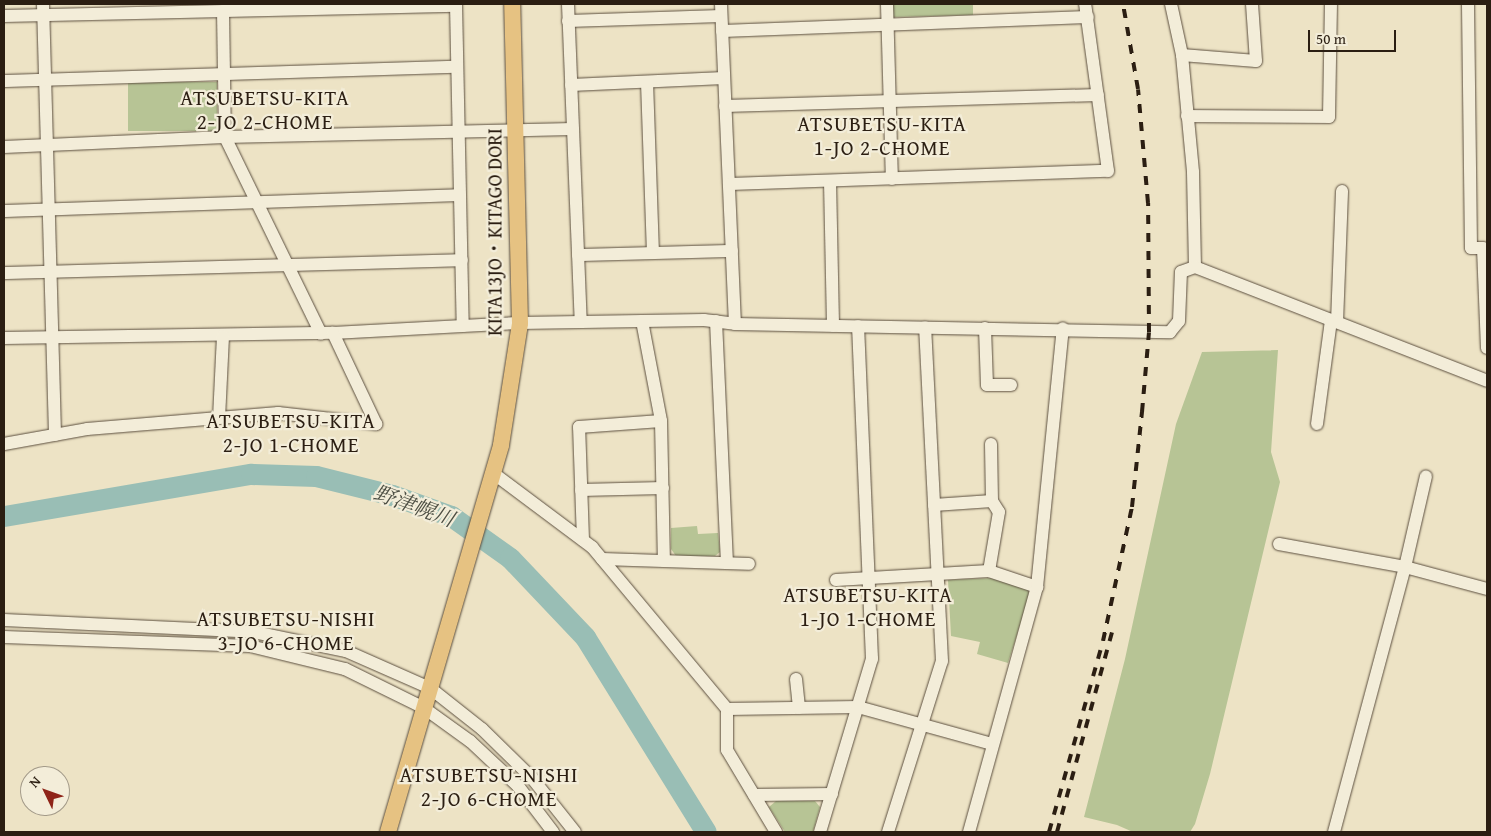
<!DOCTYPE html>
<html>
<head>
<meta charset="utf-8">
<style>
	body { margin:0 }
	#map { position:relative; width:1491px; height:836px; overflow:hidden; background:#ede3c5; font-family:"Gentium Book Plus","Noto Serif JP",serif }
	div>[style] { position:absolute }
	.green>* { inset:0; background:#b7c495; transform-origin:0 0 }
	.river>* { height:21px; margin:-10.5px; padding:0 10.5px; transform-origin:10.5px; border-radius:10.5px; background:#99beb5 }
	.roads { filter:drop-shadow(0 0 1px #5c4f3f) drop-shadow(0 0 1px #5c4f3f) }
	.minor>* { height:12px; margin:-6px; padding:0 6px; transform-origin:6px; border-radius:6px; background:#f3edd9 }
	.major>* { height:16px; margin:-8px; padding:0 8px; transform-origin:8px; border-radius:8px; background:#e6c282 }
	.rail>* { height:4px; margin-top:-2px; transform-origin:0; background:repeating-linear-gradient(90deg,#2b1e12 0 9px,transparent 0 18px) }
	span { translate:-50% -50%; white-space:nowrap; text-align:center; line-height:1.15; -webkit-text-stroke:4.5px #f3edd9; paint-order:stroke }
	.street-label { font-size:20px; color:#2b1e12 }
	.neighbourhood-label { font-size:21px; color:#2b1e12; letter-spacing:1px }
	.water-label { font-size:21px; color:#4c4e43; font-style:italic }
	.frame { position:absolute; inset:0; border:5px solid #2b1e12; pointer-events:none }
	.north { position:absolute; left:20px; top:766px; width:50px; height:50px; box-sizing:border-box; background:#f3edd9; border:1px solid #a39a89; border-radius:50%; rotate:312deg; font-size:14px; font-weight:700; line-height:20px; text-align:center; color:#2b1e12 }
	.north::after { content:''; display:block; margin:auto; width:18px; height:22px; background:#8f2418; clip-path:polygon(50% 0,100% 100%,50% 72%,0 100%) }
	.scale { position:absolute; left:1308px; top:30px; width:88px; height:22px; box-sizing:border-box; border:2px solid #2b1e12; border-top:0; padding-left:6px; font-size:15px; line-height:18px; white-space:nowrap; color:#2b1e12; -webkit-text-stroke:4px #f3edd9; paint-order:stroke }
</style>
</head>
<body>
<div id="map">
	<div class="green">
		<i style="clip-path:polygon(893px 4px,973px 4px,973px 15px,893px 17px)"></i>
		<i style="left:217px;top:82px;width:49px;height:89px;rotate:90deg"></i>
		<i style="clip-path:polygon(1278px 350px,1271px 452px,1280px 482px,1210px 774px,1195px 824px,1190px 832px,1133px 832px,1117px 825px,1084px 817px,1125px 659px,1176px 424px,1202px 352px)"></i>
		<i style="clip-path:polygon(697px 526px,698px 534px,718px 533px,720px 552px,715px 556px,676px 556px,671px 549px,671px 528px)"></i>
		<i style="clip-path:polygon(993px 578px,1027px 588px,1030px 594px,1008px 663px,977px 654px,980px 642px,951px 636px,948px 580px)"></i>
		<i style="clip-path:polygon(776px 801px,815px 801px,820px 807px,813px 832px,785px 832px,769px 807px)"></i>
	</div>
	<div class="river">
		<i style="left:4px;top:516px;width:251px;rotate:-9.7deg"></i>
		<i style="left:251px;top:474px;width:65px;rotate:1.8deg"></i>
		<i style="left:316px;top:476px;width:78px;rotate:14deg"></i>
		<i style="left:392px;top:495px;width:63px;rotate:19.6deg"></i>
		<i style="left:451px;top:516px;width:72px;rotate:35.4deg"></i>
		<i style="left:510px;top:558px;width:109px;rotate:46.5deg"></i>
		<i style="left:585px;top:637px;width:229px;rotate:58.2deg"></i>
	</div>
	<div class="roads">
		<div class="minor">
			<i style="left:43px;top:4px;width:431px;rotate:88.4deg"></i>
			<i style="left:456px;top:4px;width:322px;rotate:88.8deg"></i>
			<i style="left:568px;top:4px;width:318px;rotate:87.7deg"></i>
			<i style="left:721px;top:4px;width:320px;rotate:87.5deg"></i>
			<i style="left:887px;top:4px;width:175px;rotate:88.4deg"></i>
			<i style="left:1171px;top:4px;width:52px;rotate:77.8deg"></i>
			<i style="left:1182px;top:55px;width:118px;rotate:84.6deg"></i>
			<i style="left:1193px;top:172px;width:95px;rotate:88.8deg"></i>
			<i style="left:1468px;top:4px;width:244px;rotate:89.3deg"></i>
			<i style="left:1471px;top:248px;width:12px"></i>
			<i style="left:1483px;top:248px;width:100px;rotate:87.7deg"></i>
			<i style="left:223px;top:11px;width:126px;rotate:89.1deg"></i>
			<i style="left:225px;top:137px;width:219px;rotate:64deg"></i>
			<i style="left:4px;top:16px;width:452px;rotate:-1.3deg"></i>
			<i style="left:568px;top:21px;width:153px;rotate:-1.9deg"></i>
			<i style="left:722px;top:31px;width:366px;rotate:-2.2deg"></i>
			<i style="left:1182px;top:55px;width:74px;rotate:4.6deg"></i>
			<i style="left:1256px;top:61px;width:57px;rotate:-94deg"></i>
			<i style="left:4px;top:81px;width:453px;rotate:-1.8deg"></i>
			<i style="left:647px;top:82px;width:171px;rotate:88deg"></i>
			<i style="left:571px;top:85px;width:153px;rotate:-2.6deg"></i>
			<i style="left:725px;top:106px;width:373px;rotate:-1.7deg"></i>
			<i style="left:1187px;top:116px;width:142px;rotate:0.4deg"></i>
			<i style="left:1329px;top:117px;width:113px;rotate:-89deg"></i>
			<i style="left:4px;top:147px;width:221px;rotate:-2.6deg"></i>
			<i style="left:225px;top:137px;width:348px;rotate:-1.3deg"></i>
			<i style="left:830px;top:181px;width:145px;rotate:88.8deg"></i>
			<i style="left:729px;top:184px;width:379px;rotate:-2deg"></i>
			<i style="left:1108px;top:171px;width:169px;rotate:-97.8deg"></i>
			<i style="left:4px;top:211px;width:456px;rotate:-2deg"></i>
			<i style="left:578px;top:255px;width:154px;rotate:-1.5deg"></i>
			<i style="left:4px;top:273px;width:458px;rotate:-1.6deg"></i>
			<i style="left:642px;top:321px;width:102px;rotate:79.2deg"></i>
			<i style="left:661px;top:421px;width:140px;rotate:88.8deg"></i>
			<i style="left:716px;top:321px;width:242px;rotate:87.4deg"></i>
			<i style="left:1337px;top:322px;width:131px;rotate:-87.8deg"></i>
			<i style="left:985px;top:328px;width:57px;rotate:88deg"></i>
			<i style="left:987px;top:385px;width:24px"></i>
			<i style="left:4px;top:338px;width:329px;rotate:-0.9deg"></i>
			<i style="left:333px;top:333px;width:187px;rotate:-3.1deg"></i>
			<i style="left:520px;top:323px;width:184px;rotate:-0.9deg"></i>
			<i style="left:704px;top:320px;width:31px;rotate:7deg"></i>
			<i style="left:735px;top:324px;width:435px;rotate:1.1deg"></i>
			<i style="left:1170px;top:332px;width:14px;rotate:-51deg"></i>
			<i style="left:1179px;top:321px;width:49px;rotate:-87.7deg"></i>
			<i style="left:1181px;top:272px;width:15px;rotate:-20deg"></i>
			<i style="left:1195px;top:267px;width:313px;rotate:21.3deg"></i>
			<i style="left:219px;top:418px;width:82px;rotate:-87.2deg"></i>
			<i style="left:1317px;top:424px;width:105px;rotate:-82.3deg"></i>
			<i style="left:4px;top:444px;width:84px;rotate:-10.2deg"></i>
			<i style="left:87px;top:429px;width:192px;rotate:-4.8deg"></i>
			<i style="left:278px;top:413px;width:99px;rotate:6.4deg"></i>
			<i style="left:376px;top:424px;width:101px;rotate:-115.3deg"></i>
			<i style="left:991px;top:444px;width:57px;rotate:89deg"></i>
			<i style="left:493px;top:473px;width:124px;rotate:36.8deg"></i>
			<i style="left:592px;top:547px;width:211px;rotate:50.2deg"></i>
			<i style="left:727px;top:709px;width:131px;rotate:-0.9deg"></i>
			<i style="left:858px;top:707px;width:139px;rotate:15.4deg"></i>
			<i style="left:581px;top:490px;width:82px;rotate:-1.4deg"></i>
			<i style="left:934px;top:505px;width:58px;rotate:-3.9deg"></i>
			<i style="left:992px;top:501px;width:13px;rotate:58deg"></i>
			<i style="left:999px;top:512px;width:60px;rotate:99.6deg"></i>
			<i style="left:583px;top:540px;width:113px;rotate:-92deg"></i>
			<i style="left:579px;top:427px;width:82px;rotate:-4.2deg"></i>
			<i style="left:1279px;top:544px;width:128px;rotate:10.3deg"></i>
			<i style="left:1405px;top:567px;width:85px;rotate:15deg"></i>
			<i style="left:602px;top:559px;width:147px;rotate:1.9deg"></i>
			<i style="left:836px;top:580px;width:153px;rotate:-3.4deg"></i>
			<i style="left:989px;top:571px;width:51px;rotate:18.4deg"></i>
			<i style="left:4px;top:620px;width:250px;rotate:2.7deg"></i>
			<i style="left:254px;top:632px;width:94px;rotate:11.7deg"></i>
			<i style="left:346px;top:651px;width:92px;rotate:23.8deg"></i>
			<i style="left:430px;top:688px;width:66px;rotate:38.3deg"></i>
			<i style="left:482px;top:729px;width:70px;rotate:44.4deg"></i>
			<i style="left:532px;top:778px;width:69px;rotate:51.5deg"></i>
			<i style="left:4px;top:637px;width:246px;rotate:2.1deg"></i>
			<i style="left:250px;top:646px;width:98px;rotate:13.6deg"></i>
			<i style="left:345px;top:669px;width:88px;rotate:26.3deg"></i>
			<i style="left:424px;top:708px;width:57px;rotate:35.7deg"></i>
			<i style="left:470px;top:741px;width:66px;rotate:43.2deg"></i>
			<i style="left:518px;top:786px;width:58px;rotate:52.7deg"></i>
			<i style="left:796px;top:679px;width:29px;rotate:84deg"></i>
			<i style="left:727px;top:709px;width:41px;rotate:90deg"></i>
			<i style="left:727px;top:750px;width:96px;rotate:59.1deg"></i>
			<i style="left:754px;top:795px;width:78px;rotate:-0.7deg"></i>
			<i style="left:820px;top:832px;width:181px;rotate:-73.3deg"></i>
			<i style="left:872px;top:659px;width:333px;rotate:-92.4deg"></i>
			<i style="left:888px;top:832px;width:179px;rotate:-72.5deg"></i>
			<i style="left:942px;top:661px;width:334px;rotate:-92.9deg"></i>
			<i style="left:969px;top:832px;width:254px;rotate:-74.5deg"></i>
			<i style="left:1037px;top:587px;width:260px;rotate:-84.3deg"></i>
			<i style="left:1334px;top:832px;width:274px;rotate:-75deg"></i>
			<i style="left:1405px;top:567px;width:93px;rotate:-77deg"></i>
		</div>
		<div class="major">
			<i style="left:388px;top:832px;width:403px;rotate:-73.7deg"></i>
			<i style="left:501px;top:445px;width:123px;rotate:-81.1deg"></i>
			<i style="left:520px;top:323px;width:319px;rotate:-91.4deg"></i>
		</div>
	</div>
	<div class="rail">
		<i style="left:1049px;top:832px;width:198px;rotate:-74.2deg"></i>
		<i style="left:1103px;top:641px;width:137px;rotate:-77.8deg"></i>
		<i style="left:1132px;top:507px;width:96px;rotate:-84deg"></i>
		<i style="left:1142px;top:412px;width:80px;rotate:-85deg"></i>
		<i style="left:1149px;top:332px;width:129px;rotate:-90.4deg"></i>
		<i style="left:1148px;top:203px;width:114px;rotate:-95deg"></i>
		<i style="left:1138px;top:89px;width:86px;rotate:-100deg"></i>
		<i style="left:1057px;top:832px;width:211px;rotate:-74.6deg"></i>
	</div>
	<div class="street-label">
		<span style="left:494px;top:232px;rotate:-90deg">KITA13JO・KITAGO DORI</span>
	</div>
	<div class="neighbourhood-label">
		<span style="left:265px;top:110px">ATSUBETSU-KITA<br>2-JO 2-CHOME</span>
		<span style="left:882px;top:136px">ATSUBETSU-KITA<br>1-JO 2-CHOME</span>
		<span style="left:291px;top:433px">ATSUBETSU-KITA<br>2-JO 1-CHOME</span>
		<span style="left:868px;top:607px">ATSUBETSU-KITA<br>1-JO 1-CHOME</span>
		<span style="left:286px;top:631px">ATSUBETSU-NISHI<br>3-JO 6-CHOME</span>
		<span style="left:489px;top:787px">ATSUBETSU-NISHI<br>2-JO 6-CHOME</span>
	</div>
	<div class="water-label">
		<span style="left:414px;top:506px;rotate:20deg">野津幌川</span>
	</div>
	<div class="frame"></div>
	<div class="north">N</div>
	<div class="scale">50 m</div>
</div>
</body>
</html>
